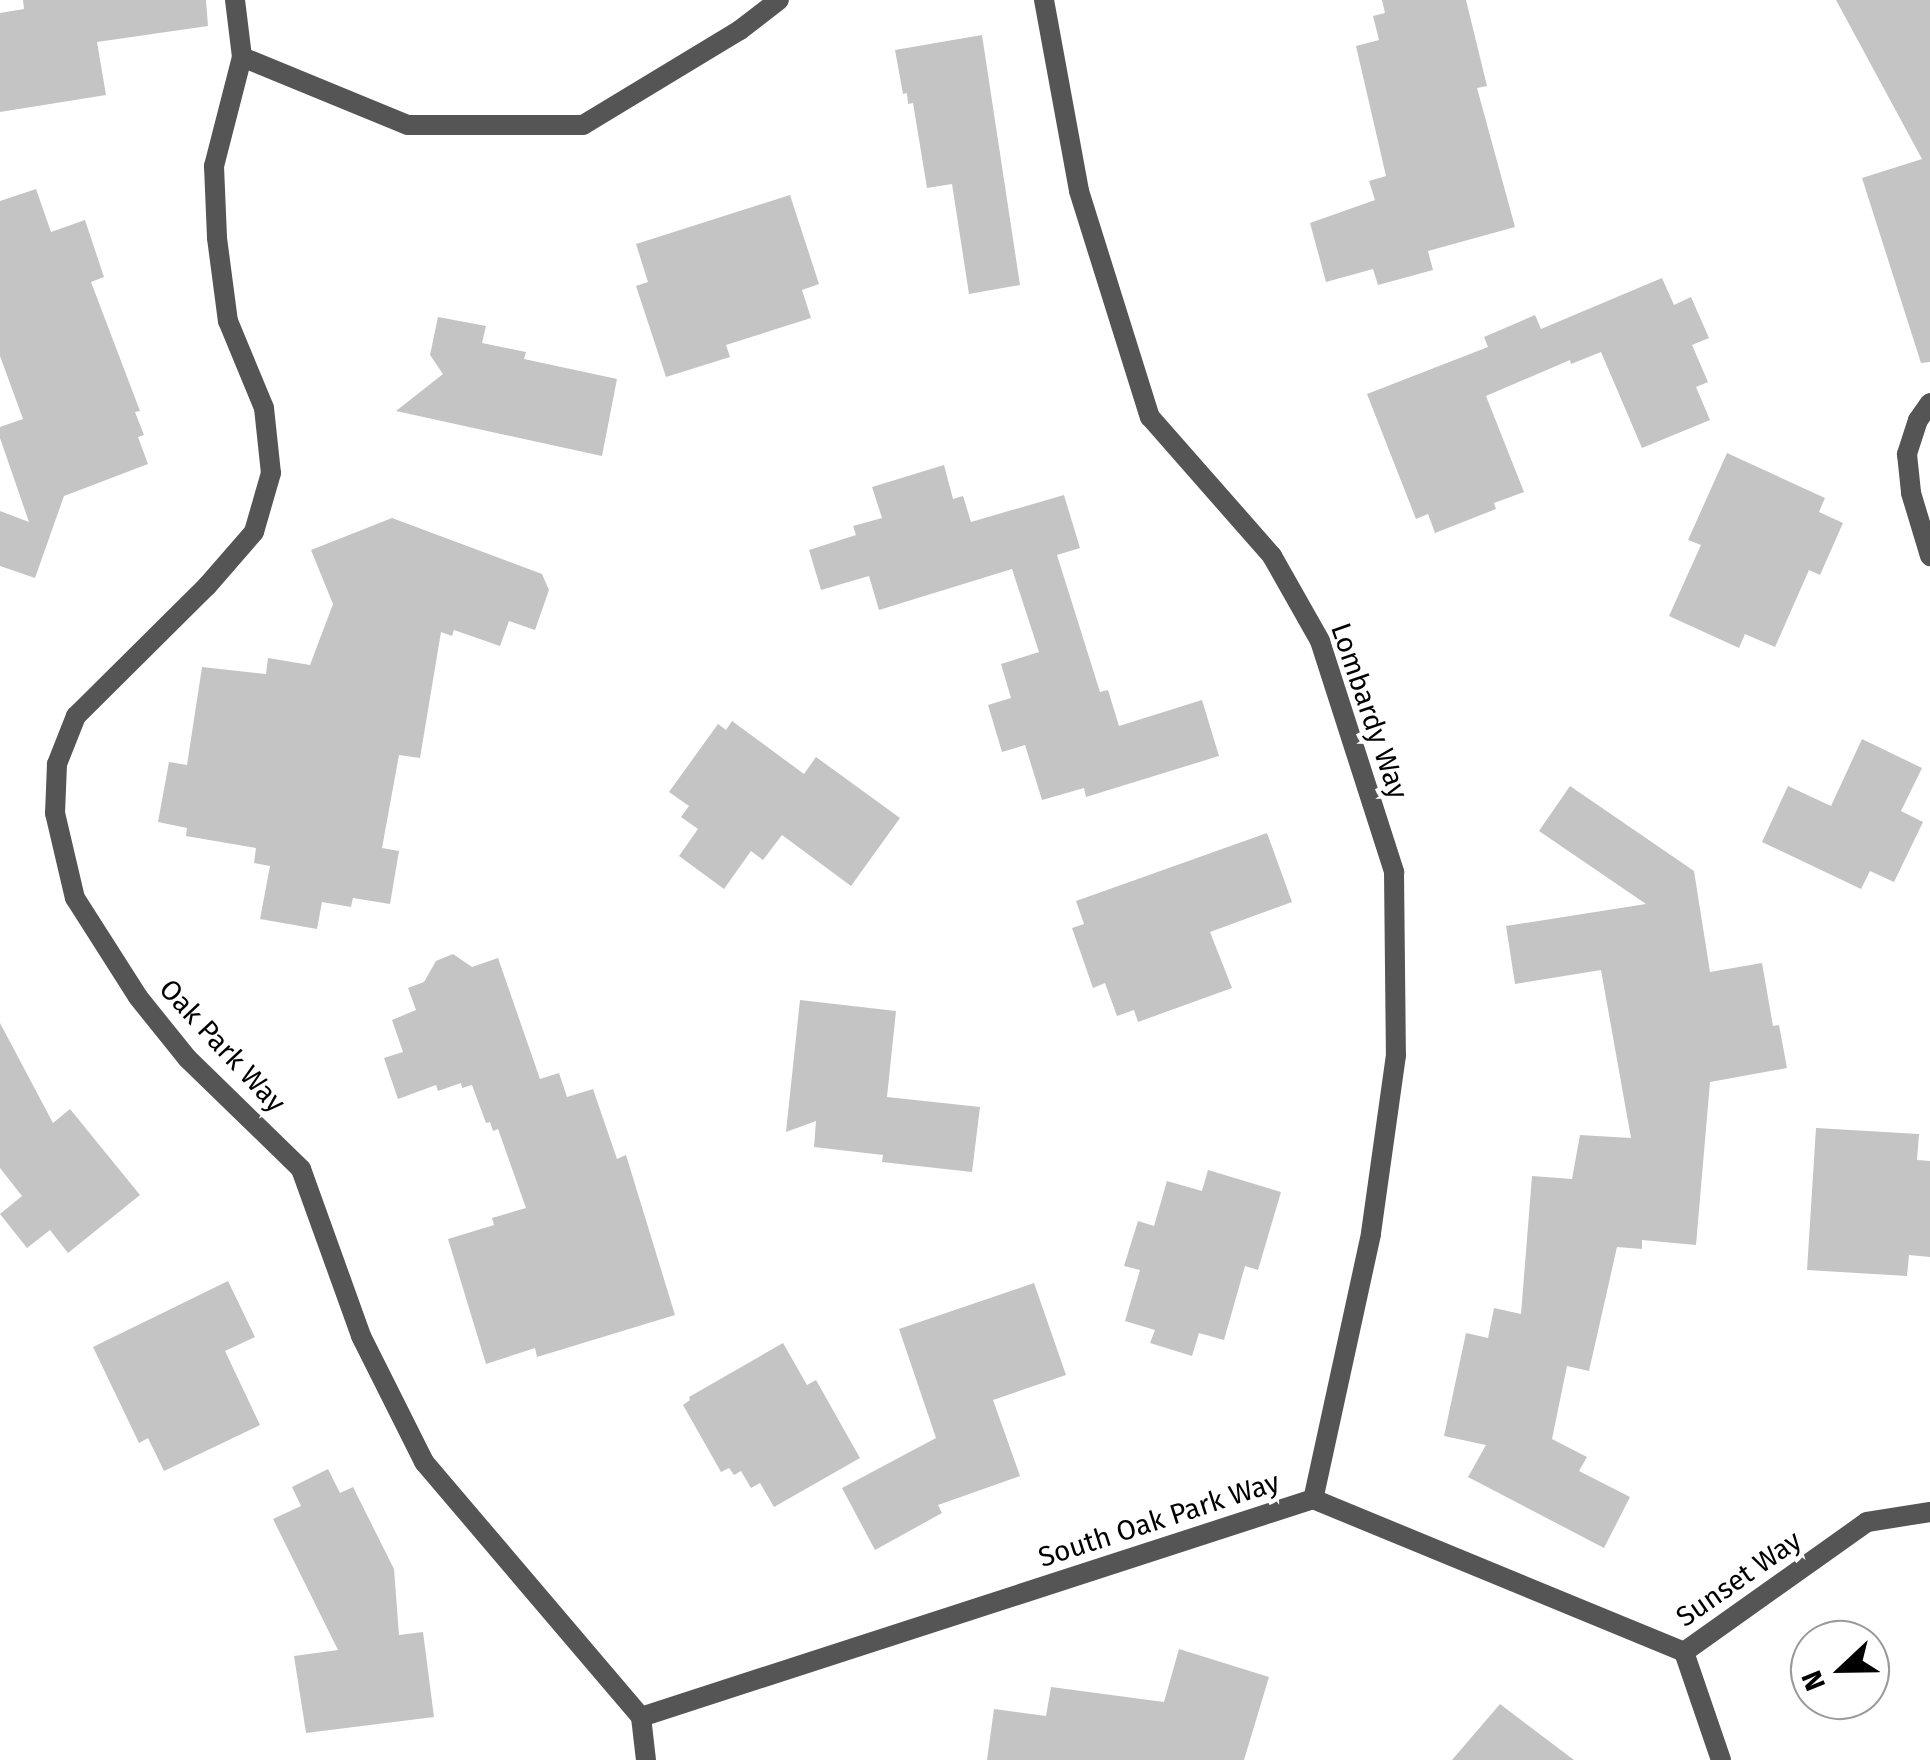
<!DOCTYPE html>
<html>
<head>
<meta charset="utf-8">
<style>
	body { margin:0 }
	#map { position:relative; width:1930px; height:1760px; overflow:hidden; background:#fff; font-family:"Fira Sans",sans-serif }
	div>[style] { position:absolute }
	.building>* { inset:0; background:#c4c4c4 }
	.service>* { height:20px; margin:-10px; padding:0 10px; transform-origin:10px; border-radius:10px; background:#555 }
	.minor>* { height:20px; margin:-10px; padding:0 10px; transform-origin:10px; border-radius:10px; background:#555 }
	span { translate:-50% -50%; white-space:nowrap; text-align:center; line-height:1.15; -webkit-text-stroke:9px #fff; paint-order:stroke }
	.street-label { font-size:28px; color:#000 }
	.north { position:absolute; left:1790px; top:1620px; width:100px; height:100px; box-sizing:border-box; background:#fff; border:2px solid #999; border-radius:50%; rotate:248deg; font-size:28px; font-weight:700; line-height:40px; text-align:center; color:#000 }
	.north::after { content:''; display:block; margin:auto; width:35px; height:45px; background:#000; clip-path:polygon(50% 0,100% 100%,50% 72%,0 100%) }
</style>
</head>
<body>
<div id="map">
	<div class="building">
		<i style="clip-path:polygon(23px 0,206px 0,208px 26px,97px 42px,106px 95px,0 112px,0 13px,24px 9px)"></i>
		<i style="clip-path:polygon(1382px 0,1466px 0,1487px 86px,1477px 88px,1515px 227px,1428px 251px,1433px 270px,1378px 285px,1373px 269px,1326px 282px,1310px 223px,1375px 200px,1369px 181px,1386px 176px,1356px 46px,1379px 40px,1373px 16px,1385px 13px)"></i>
		<i style="clip-path:polygon(1836px 0,1930px 0,1930px 362px,1921px 363px,1862px 178px,1922px 159px)"></i>
		<i style="clip-path:polygon(982px 35px,1020px 285px,969px 294px,952px 184px,927px 188px,913px 103px,908px 104px,907px 93px,903px 94px,895px 50px)"></i>
		<i style="clip-path:polygon(36px 189px,51px 232px,85px 220px,104px 277px,91px 282px,140px 411px,135px 412px,144px 435px,138px 437px,148px 464px,64px 496px,35px 578px,0 566px,0 511px,29px 522px,0 438px,0 427px,23px 419px,0 356px,0 201px)"></i>
		<i style="clip-path:polygon(790px 195px,819px 284px,802px 290px,811px 318px,726px 345px,730px 357px,666px 377px,636px 286px,648px 282px,636px 244px)"></i>
		<i style="clip-path:polygon(1662px 278px,1674px 305px,1691px 297px,1709px 338px,1692px 345px,1708px 382px,1696px 387px,1710px 420px,1642px 448px,1601px 352px,1571px 364px,1570px 360px,1486px 396px,1524px 492px,1494px 503px,1496px 509px,1435px 533px,1428px 514px,1416px 519px,1367px 394px,1488px 347px,1484px 337px,1535px 315px,1541px 329px)"></i>
		<i style="clip-path:polygon(438px 317px,486px 326px,482px 343px,526px 352px,524px 359px,617px 379px,602px 456px,396px 411px,443px 374px,430px 355px)"></i>
		<i style="clip-path:polygon(1727px 453px,1825px 498px,1819px 512px,1843px 523px,1820px 575px,1809px 570px,1775px 647px,1745px 634px,1739px 648px,1669px 616px,1701px 545px,1688px 540px)"></i>
		<i style="clip-path:polygon(944px 465px,953px 499px,963px 496px,971px 522px,1064px 495px,1080px 548px,1057px 555px,1100px 692px,1108px 690px,1119px 726px,1202px 700px,1219px 756px,1086px 797px,1084px 788px,1042px 800px,1025px 745px,1002px 752px,988px 705px,1011px 698px,1001px 664px,1039px 652px,1012px 569px,879px 610px,869px 576px,821px 590px,809px 550px,856px 535px,853px 526px,882px 518px,872px 487px)"></i>
		<i style="clip-path:polygon(392px 518px,542px 574px,549px 590px,535px 630px,509px 621px,500px 646px,454px 630px,452px 636px,441px 632px,420px 758px,399px 755px,382px 848px,399px 851px,390px 904px,353px 898px,351px 907px,322px 902px,317px 929px,260px 919px,270px 866px,254px 863px,256px 848px,186px 836px,187px 828px,158px 822px,169px 762px,187px 765px,202px 667px,266px 674px,268px 658px,310px 665px,333px 604px,311px 550px)"></i>
		<i style="clip-path:polygon(732px 721px,804px 774px,816px 757px,900px 818px,851px 886px,782px 835px,763px 860px,751px 851px,724px 889px,679px 856px,698px 829px,681px 817px,689px 806px,669px 792px,718px 724px,726px 730px)"></i>
		<i style="clip-path:polygon(1862px 739px,1922px 768px,1901px 811px,1923px 822px,1894px 882px,1870px 871px,1861px 889px,1762px 842px,1788px 786px,1831px 806px)"></i>
		<i style="clip-path:polygon(1570px 786px,1694px 871px,1710px 972px,1762px 963px,1773px 1026px,1779px 1025px,1787px 1068px,1710px 1082px,1696px 1245px,1642px 1240px,1642px 1249px,1617px 1247px,1589px 1371px,1567px 1366px,1552px 1439px,1587px 1457px,1579px 1471px,1630px 1497px,1604px 1548px,1468px 1477px,1486px 1445px,1444px 1436px,1466px 1333px,1488px 1338px,1494px 1308px,1521px 1314px,1532px 1176px,1572px 1179px,1580px 1135px,1631px 1138px,1601px 970px,1515px 984px,1506px 926px,1646px 904px,1539px 831px)"></i>
		<i style="clip-path:polygon(1267px 833px,1292px 902px,1210px 932px,1232px 988px,1138px 1022px,1134px 1010px,1117px 1016px,1105px 983px,1093px 988px,1072px 928px,1084px 924px,1076px 901px)"></i>
		<i style="clip-path:polygon(453px 954px,472px 967px,498px 958px,540px 1079px,559px 1073px,567px 1097px,593px 1089px,617px 1159px,626px 1155px,675px 1315px,537px 1357px,535px 1348px,486px 1364px,448px 1239px,494px 1225px,492px 1218px,526px 1208px,498px 1129px,493px 1131px,490px 1122px,486px 1123px,472px 1085px,462px 1088px,461px 1083px,438px 1091px,436px 1085px,398px 1099px,384px 1058px,403px 1052px,392px 1020px,416px 1010px,408px 988px,424px 982px,436px 961px)"></i>
		<i style="clip-path:polygon(800px 1000px,896px 1011px,887px 1097px,980px 1107px,972px 1172px,882px 1162px,883px 1155px,814px 1147px,816px 1121px,786px 1132px)"></i>
		<i style="clip-path:polygon(0 1023px,53px 1123px,70px 1109px,140px 1195px,68px 1253px,50px 1230px,27px 1248px,0 1214px,22px 1196px,0 1168px)"></i>
		<i style="clip-path:polygon(1816px 1128px,1919px 1134px,1917px 1160px,1930px 1161px,1930px 1257px,1909px 1255px,1907px 1276px,1807px 1270px)"></i>
		<i style="clip-path:polygon(1208px 1170px,1281px 1192px,1258px 1270px,1245px 1266px,1224px 1340px,1199px 1333px,1192px 1356px,1150px 1343px,1155px 1330px,1125px 1321px,1140px 1270px,1124px 1266px,1138px 1221px,1154px 1226px,1167px 1181px,1202px 1191px)"></i>
		<i style="clip-path:polygon(228px 1281px,255px 1337px,225px 1351px,260px 1425px,164px 1471px,148px 1438px,139px 1443px,93px 1347px)"></i>
		<i style="clip-path:polygon(1034px 1283px,1066px 1375px,993px 1400px,1020px 1476px,938px 1505px,942px 1513px,875px 1550px,842px 1488px,936px 1438px,899px 1329px)"></i>
		<i style="clip-path:polygon(783px 1343px,807px 1385px,816px 1380px,860px 1458px,774px 1507px,760px 1483px,751px 1488px,741px 1471px,734px 1475px,729px 1468px,721px 1472px,683px 1405px,690px 1400px,689px 1397px)"></i>
		<i style="clip-path:polygon(328px 1469px,340px 1493px,353px 1487px,394px 1569px,399px 1635px,423px 1632px,434px 1717px,306px 1733px,294px 1656px,338px 1650px,273px 1519px,301px 1506px,292px 1487px)"></i>
		<i style="clip-path:polygon(1179px 1649px,1269px 1677px,1244px 1760px,987px 1760px,994px 1709px,1046px 1716px,1051px 1687px,1164px 1702px)"></i>
		<i style="clip-path:polygon(1500px 1704px,1574px 1760px,1452px 1760px)"></i>
	</div>
	<div class="service">
		<i style="left:1930px;top:403px;width:21px;rotate:125deg"></i>
		<i style="left:1918px;top:420px;width:36px;rotate:108deg"></i>
		<i style="left:1907px;top:454px;width:39px;rotate:84deg"></i>
		<i style="left:1911px;top:493px;width:66px;rotate:73.2deg"></i>
	</div>
	<div class="minor">
		<i style="left:235px;top:0;width:57px;rotate:83deg"></i>
		<i style="left:242px;top:57px;width:113px;rotate:104.4deg"></i>
		<i style="left:214px;top:166px;width:72px;rotate:87.6deg"></i>
		<i style="left:217px;top:238px;width:84px;rotate:82.5deg"></i>
		<i style="left:228px;top:321px;width:94px;rotate:67.5deg"></i>
		<i style="left:264px;top:408px;width:65px;rotate:83.9deg"></i>
		<i style="left:271px;top:473px;width:61px;rotate:106.1deg"></i>
		<i style="left:254px;top:532px;width:72px;rotate:131deg"></i>
		<i style="left:207px;top:586px;width:185px;rotate:135.2deg"></i>
		<i style="left:76px;top:716px;width:52px;rotate:111.6deg"></i>
		<i style="left:57px;top:764px;width:49px;rotate:92.3deg"></i>
		<i style="left:55px;top:813px;width:87px;rotate:76.8deg"></i>
		<i style="left:75px;top:898px;width:117px;rotate:57.5deg"></i>
		<i style="left:138px;top:997px;width:78px;rotate:51.2deg"></i>
		<i style="left:187px;top:1058px;width:159px;rotate:44.2deg"></i>
		<i style="left:301px;top:1169px;width:177px;rotate:70.2deg"></i>
		<i style="left:361px;top:1336px;width:141px;rotate:63.4deg"></i>
		<i style="left:424px;top:1462px;width:335px;rotate:49.6deg"></i>
		<i style="left:641px;top:1717px;width:43px;rotate:83.4deg"></i>
		<i style="left:1044px;top:0;width:194px;rotate:79.6deg"></i>
		<i style="left:1079px;top:191px;width:237px;rotate:72.6deg"></i>
		<i style="left:1150px;top:417px;width:185px;rotate:48.7deg"></i>
		<i style="left:1272px;top:556px;width:98px;rotate:60.5deg"></i>
		<i style="left:1320px;top:641px;width:243px;rotate:72.2deg"></i>
		<i style="left:1394px;top:872px;width:183px;rotate:89.4deg"></i>
		<i style="left:1396px;top:1055px;width:181px;rotate:98deg"></i>
		<i style="left:1371px;top:1234px;width:271px;rotate:102.3deg"></i>
		<i style="left:242px;top:57px;width:179px;rotate:22.3deg"></i>
		<i style="left:408px;top:125px;width:175px"></i>
		<i style="left:583px;top:125px;width:184px;rotate:-31.2deg"></i>
		<i style="left:740px;top:30px;width:49px;rotate:-37.6deg"></i>
		<i style="left:1684px;top:1652px;width:224px;rotate:-35.4deg"></i>
		<i style="left:1867px;top:1522px;width:64px;rotate:-9deg"></i>
		<i style="left:1684px;top:1652px;width:114px;rotate:71.1deg"></i>
		<i style="left:641px;top:1717px;width:706px;rotate:-17.97deg"></i>
		<i style="left:1313px;top:1499px;width:401px;rotate:22.4deg"></i>
	</div>
	<div class="street-label">
		<span style="left:1369px;top:711px;rotate:71deg">Lombardy Way</span>
		<span style="left:222px;top:1046px;rotate:47deg">Oak Park Way</span>
		<span style="left:1159px;top:1520px;rotate:-18deg">South Oak Park Way</span>
		<span style="left:1739px;top:1579px;rotate:-35deg">Sunset Way</span>
	</div>
	<div class="north">N</div>
</div>
</body>
</html>
